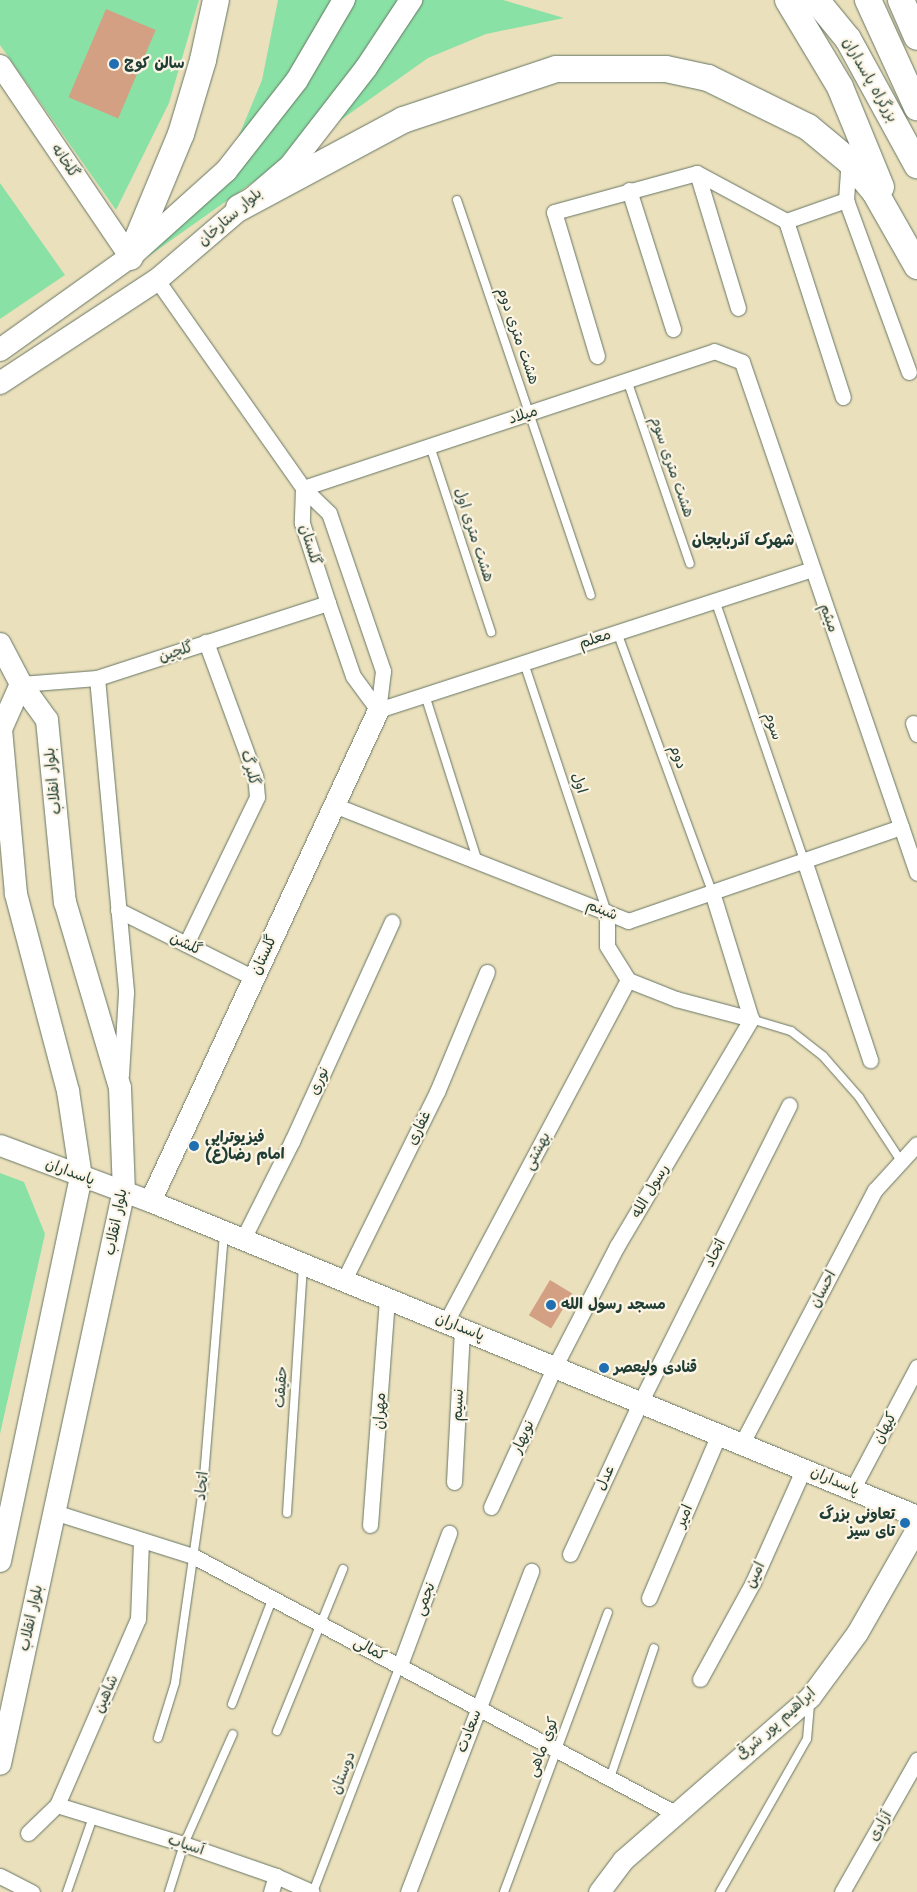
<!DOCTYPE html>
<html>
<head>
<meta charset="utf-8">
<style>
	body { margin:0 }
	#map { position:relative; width:917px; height:1892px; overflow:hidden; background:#ebe0bc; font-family:"Shantell Sans","Playpen Sans Arabic",sans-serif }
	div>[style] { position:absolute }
	.green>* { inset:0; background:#8ae1a5 }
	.building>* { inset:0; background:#d3a084; transform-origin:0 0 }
	.roads { filter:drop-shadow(0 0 1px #667664) drop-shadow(0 0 1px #667664) }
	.lane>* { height:8px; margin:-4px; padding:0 4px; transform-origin:4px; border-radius:4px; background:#fff }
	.street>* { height:15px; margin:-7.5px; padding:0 7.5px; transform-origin:7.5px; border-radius:7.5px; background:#fff }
	.secondary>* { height:21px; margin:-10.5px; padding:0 10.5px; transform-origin:10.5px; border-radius:10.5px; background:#fff }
	.primary>* { height:22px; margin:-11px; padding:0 11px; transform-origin:11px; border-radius:11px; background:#fff }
	.highway>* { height:26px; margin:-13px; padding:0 13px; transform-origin:13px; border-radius:13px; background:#fff }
	.dots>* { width:14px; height:14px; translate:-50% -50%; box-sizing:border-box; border:2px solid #fcf5e5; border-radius:50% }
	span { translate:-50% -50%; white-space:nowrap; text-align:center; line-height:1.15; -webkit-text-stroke:4.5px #fcf5e5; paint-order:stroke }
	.poi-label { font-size:15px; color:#1f3d34; font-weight:700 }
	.left { translate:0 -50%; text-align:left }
	.right { translate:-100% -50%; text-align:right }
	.street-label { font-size:15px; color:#1f3d34 }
	.neighbourhood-label { font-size:16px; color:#1f3d34; font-weight:700 }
</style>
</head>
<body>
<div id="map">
	<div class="green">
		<i style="clip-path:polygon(0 0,199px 0,169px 103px,116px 210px,0 45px)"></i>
		<i style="clip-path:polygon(278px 0,503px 0,564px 18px,486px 34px,428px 58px,146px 258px,235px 145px,262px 80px)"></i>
		<i style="clip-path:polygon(0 183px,65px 275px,0 319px)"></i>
		<i style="clip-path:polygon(0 1173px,24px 1182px,45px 1234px,0 1434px)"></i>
	</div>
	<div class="building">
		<i style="left:106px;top:9px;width:54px;height:96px;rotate:23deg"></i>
		<i style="left:550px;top:1280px;width:26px;height:41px;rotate:31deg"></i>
	</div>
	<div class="roads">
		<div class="lane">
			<i style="left:457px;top:200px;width:417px;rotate:71.3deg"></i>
			<i style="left:627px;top:380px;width:194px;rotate:71.1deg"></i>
			<i style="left:430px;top:446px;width:196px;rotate:71.8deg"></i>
			<i style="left:715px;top:600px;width:275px;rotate:71.1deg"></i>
			<i style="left:617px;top:632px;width:277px;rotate:69.9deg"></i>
			<i style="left:524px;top:663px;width:262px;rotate:71.6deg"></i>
			<i style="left:425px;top:695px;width:175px;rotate:72.4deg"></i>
			<i style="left:751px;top:1019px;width:42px;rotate:16.7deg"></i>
			<i style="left:791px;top:1031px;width:41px;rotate:38deg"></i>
			<i style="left:823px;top:1056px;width:55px;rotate:48.7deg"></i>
			<i style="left:859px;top:1097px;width:77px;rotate:56.7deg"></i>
			<i style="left:287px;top:1513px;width:248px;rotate:-86.3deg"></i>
			<i style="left:232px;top:1704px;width:115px;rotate:-69deg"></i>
			<i style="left:277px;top:1731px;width:175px;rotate:-67.8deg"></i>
			<i style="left:158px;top:1738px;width:58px;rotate:-72.8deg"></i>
			<i style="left:175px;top:1683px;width:196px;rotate:-81.8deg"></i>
			<i style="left:203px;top:1489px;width:257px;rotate:-85.3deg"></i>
			<i style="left:610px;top:1778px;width:137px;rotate:-71.3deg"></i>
			<i style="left:67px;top:1892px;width:79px;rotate:-70.9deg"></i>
			<i style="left:169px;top:1892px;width:50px;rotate:-72.6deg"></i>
			<i style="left:184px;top:1844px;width:120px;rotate:-66deg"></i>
			<i style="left:313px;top:1892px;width:243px;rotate:-69deg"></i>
			<i style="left:504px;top:1892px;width:298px;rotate:-69.6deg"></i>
			<i style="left:720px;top:1892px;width:176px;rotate:-60.4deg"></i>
			<i style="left:807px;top:1739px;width:37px;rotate:-85deg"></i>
		</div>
		<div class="street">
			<i style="left:697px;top:173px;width:141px;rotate:73.1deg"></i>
			<i style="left:629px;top:190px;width:146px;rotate:72.4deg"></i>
			<i style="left:846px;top:200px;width:183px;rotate:69.9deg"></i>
			<i style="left:786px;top:221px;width:185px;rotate:72.1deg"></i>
			<i style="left:157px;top:280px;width:254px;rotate:54.9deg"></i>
			<i style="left:303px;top:488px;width:36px;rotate:44deg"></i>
			<i style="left:329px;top:513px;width:167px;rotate:71.1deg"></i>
			<i style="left:383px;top:671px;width:39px;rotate:97deg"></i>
			<i style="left:597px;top:356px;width:150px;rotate:-106.6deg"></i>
			<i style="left:554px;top:212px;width:148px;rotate:-15.3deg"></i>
			<i style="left:697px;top:173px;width:101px;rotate:28.3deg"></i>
			<i style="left:786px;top:221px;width:64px;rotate:-19.3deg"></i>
			<i style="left:846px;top:200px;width:39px;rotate:-86deg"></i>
			<i style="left:303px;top:488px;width:433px;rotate:-18.4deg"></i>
			<i style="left:714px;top:351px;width:30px;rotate:21deg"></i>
			<i style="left:742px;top:362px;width:540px;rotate:71.1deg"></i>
			<i style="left:303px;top:488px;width:35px;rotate:92deg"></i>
			<i style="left:302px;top:523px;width:84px;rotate:72deg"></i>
			<i style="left:328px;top:603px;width:77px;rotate:71.1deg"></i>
			<i style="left:353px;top:676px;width:42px;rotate:53.7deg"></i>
			<i style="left:97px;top:678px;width:316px;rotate:84.7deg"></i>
			<i style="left:126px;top:993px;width:82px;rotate:93.5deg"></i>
			<i style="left:21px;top:684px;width:76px;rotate:-4.5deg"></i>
			<i style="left:97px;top:678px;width:243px;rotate:-18deg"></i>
			<i style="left:378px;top:710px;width:456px;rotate:-18deg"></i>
			<i style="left:913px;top:723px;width:12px;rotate:70deg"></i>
			<i style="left:334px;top:805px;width:316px;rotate:21.5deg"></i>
			<i style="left:628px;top:921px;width:289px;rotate:-19deg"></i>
			<i style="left:804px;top:860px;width:211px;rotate:71.7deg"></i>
			<i style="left:712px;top:892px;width:133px;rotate:72.9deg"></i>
			<i style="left:118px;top:910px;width:152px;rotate:26.6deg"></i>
			<i style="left:607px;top:912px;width:34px;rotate:90deg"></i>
			<i style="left:607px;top:946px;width:40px;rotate:58deg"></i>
			<i style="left:628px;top:980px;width:52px;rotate:21.6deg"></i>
			<i style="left:676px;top:999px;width:78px;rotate:14.9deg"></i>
			<i style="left:186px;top:944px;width:163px;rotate:-64.2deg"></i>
			<i style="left:257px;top:797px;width:21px;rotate:-95deg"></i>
			<i style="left:255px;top:776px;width:143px;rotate:-110.1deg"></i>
			<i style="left:243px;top:1239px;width:110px;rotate:-63.4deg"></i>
			<i style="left:292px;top:1141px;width:241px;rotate:-65.5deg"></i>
			<i style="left:344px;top:1280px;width:210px;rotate:-63.7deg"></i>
			<i style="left:437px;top:1092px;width:130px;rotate:-67.4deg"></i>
			<i style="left:446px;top:1322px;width:387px;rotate:-62deg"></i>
			<i style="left:742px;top:1443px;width:286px;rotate:-62.3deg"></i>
			<i style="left:875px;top:1190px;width:62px;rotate:-47.6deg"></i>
			<i style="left:454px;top:1482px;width:153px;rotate:-87deg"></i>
			<i style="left:853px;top:1488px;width:137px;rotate:-62.1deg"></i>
			<i style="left:491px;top:1507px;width:155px;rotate:-65.6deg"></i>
			<i style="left:555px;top:1366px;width:135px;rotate:-62.7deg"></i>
			<i style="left:617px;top:1246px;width:264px;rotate:-59.4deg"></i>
			<i style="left:54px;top:1512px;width:146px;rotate:17.6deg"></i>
			<i style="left:193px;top:1556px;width:546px;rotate:28.07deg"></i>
			<i style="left:370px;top:1525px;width:228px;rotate:-85.7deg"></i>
			<i style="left:570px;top:1554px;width:169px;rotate:-65.1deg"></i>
			<i style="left:641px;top:1401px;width:331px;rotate:-63.4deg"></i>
			<i style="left:649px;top:1598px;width:178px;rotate:-66.9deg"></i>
			<i style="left:400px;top:1665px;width:141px;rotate:-69.6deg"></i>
			<i style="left:700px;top:1679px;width:111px;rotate:-61.3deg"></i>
			<i style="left:753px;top:1582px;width:125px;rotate:-65.9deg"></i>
			<i style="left:57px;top:1805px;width:133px;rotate:17.1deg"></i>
			<i style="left:184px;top:1844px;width:97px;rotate:19.2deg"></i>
			<i style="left:276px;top:1876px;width:39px;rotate:24deg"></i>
			<i style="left:28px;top:1833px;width:40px;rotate:-44deg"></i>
			<i style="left:57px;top:1805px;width:203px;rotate:-66.5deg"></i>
			<i style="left:138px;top:1619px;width:79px;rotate:-87.8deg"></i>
			<i style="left:0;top:1876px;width:36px;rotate:27deg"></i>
			<i style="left:271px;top:1892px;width:17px;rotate:-73deg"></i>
			<i style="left:408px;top:1892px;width:344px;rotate:-69deg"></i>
			<i style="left:842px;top:1892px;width:152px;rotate:-60.4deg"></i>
		</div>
		<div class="secondary">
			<i style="left:0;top:65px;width:232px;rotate:55.9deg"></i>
			<i style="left:0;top:1145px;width:160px;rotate:20.5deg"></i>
			<i style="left:150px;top:1201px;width:829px;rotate:22.33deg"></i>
			<i style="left:150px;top:1201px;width:541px;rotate:-65.09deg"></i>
			<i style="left:599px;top:1892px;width:40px;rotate:-53deg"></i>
			<i style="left:623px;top:1860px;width:248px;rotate:-41.1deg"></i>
			<i style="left:810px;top:1697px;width:79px;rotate:-53.7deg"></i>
			<i style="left:857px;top:1633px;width:121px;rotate:-60.3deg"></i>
		</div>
		<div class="primary">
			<i style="left:0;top:350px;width:160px;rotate:-35.6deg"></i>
			<i style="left:130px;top:257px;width:129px;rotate:-41.9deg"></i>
			<i style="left:226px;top:171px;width:115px;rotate:-52deg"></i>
			<i style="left:297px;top:80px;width:93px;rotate:-59.6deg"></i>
			<i style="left:0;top:383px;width:188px;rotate:-33.3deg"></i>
			<i style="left:157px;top:280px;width:175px;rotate:-40.6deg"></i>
			<i style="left:290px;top:166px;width:124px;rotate:-52.2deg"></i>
			<i style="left:366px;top:68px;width:82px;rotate:-56.5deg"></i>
			<i style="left:0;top:644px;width:45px;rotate:62.3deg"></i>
			<i style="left:21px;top:684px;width:44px;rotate:54.2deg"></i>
			<i style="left:47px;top:720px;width:183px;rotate:84.4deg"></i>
			<i style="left:65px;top:902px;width:194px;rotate:73.5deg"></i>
			<i style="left:120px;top:1088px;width:102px;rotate:87.8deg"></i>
			<i style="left:124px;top:1190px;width:587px;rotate:102.19deg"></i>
			<i style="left:0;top:1561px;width:392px;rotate:-78.1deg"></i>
			<i style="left:81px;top:1177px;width:87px;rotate:-98.6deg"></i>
			<i style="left:68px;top:1091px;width:204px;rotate:-104.8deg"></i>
			<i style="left:16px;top:894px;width:166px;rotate:-95.2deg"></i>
			<i style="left:1px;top:729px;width:49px;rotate:-66deg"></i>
		</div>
		<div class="highway">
			<i style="left:788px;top:0;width:101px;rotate:59.1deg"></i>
			<i style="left:840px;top:87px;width:108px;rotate:67.7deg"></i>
			<i style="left:816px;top:0;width:50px;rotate:50.6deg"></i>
			<i style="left:848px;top:39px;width:144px;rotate:61.3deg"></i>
			<i style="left:868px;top:0;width:118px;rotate:65.4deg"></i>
			<i style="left:901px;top:0;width:40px;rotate:66.6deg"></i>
			<i style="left:239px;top:208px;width:186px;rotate:-28.2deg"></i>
			<i style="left:403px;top:120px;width:161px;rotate:-18.4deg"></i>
			<i style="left:556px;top:69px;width:110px"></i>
			<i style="left:666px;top:69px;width:43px;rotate:12.1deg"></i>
			<i style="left:708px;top:78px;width:111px;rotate:26.1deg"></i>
			<i style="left:808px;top:127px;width:53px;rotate:39.7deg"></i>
			<i style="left:849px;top:161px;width:40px;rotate:50deg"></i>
			<i style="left:875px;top:192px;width:85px;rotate:60.4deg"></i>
			<i style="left:130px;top:257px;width:133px;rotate:-67.5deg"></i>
			<i style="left:181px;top:134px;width:77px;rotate:-73.4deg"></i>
			<i style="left:203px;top:60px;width:61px;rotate:-77.8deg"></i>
		</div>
	</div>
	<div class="dots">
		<i style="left:114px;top:64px;background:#1f6fb2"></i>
		<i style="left:194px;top:1146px;background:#1f6fb2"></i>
		<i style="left:551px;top:1305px;background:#1f6fb2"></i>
		<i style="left:604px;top:1368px;background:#1f6fb2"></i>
		<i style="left:905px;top:1523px;background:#1f6fb2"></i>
	</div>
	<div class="poi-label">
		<span class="left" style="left:124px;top:64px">سالن کوچ</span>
		<span class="left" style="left:205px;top:1146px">فیزیوتراپی<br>امام رضا(ع)</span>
		<span class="left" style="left:561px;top:1305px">مسجد رسول الله</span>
		<span class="left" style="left:614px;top:1368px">قنادی ولیعصر</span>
		<span class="right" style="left:895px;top:1523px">تعاونی بزرگ<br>تای سیز</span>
	</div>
	<div class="street-label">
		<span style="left:870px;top:80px;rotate:60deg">بزرگراه پاسداران</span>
		<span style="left:65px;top:161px;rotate:56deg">گلخانه</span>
		<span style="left:230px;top:217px;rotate:-41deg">بلوار ستارخان</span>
		<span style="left:518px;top:336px;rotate:71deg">هشت متری دوم</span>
		<span style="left:523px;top:415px;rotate:-18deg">میلاد</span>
		<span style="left:672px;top:467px;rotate:71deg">هشت متری سوم</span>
		<span style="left:474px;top:535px;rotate:72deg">هشت متری اول</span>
		<span style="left:310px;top:545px;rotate:73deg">گلستان</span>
		<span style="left:829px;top:618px;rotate:71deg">میثم</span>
		<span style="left:595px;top:639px;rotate:-18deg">معلم</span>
		<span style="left:176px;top:652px;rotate:-18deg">گلچین</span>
		<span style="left:773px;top:726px;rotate:71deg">سوم</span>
		<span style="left:678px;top:757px;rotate:70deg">دوم</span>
		<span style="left:250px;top:768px;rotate:75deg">گلبرگ</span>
		<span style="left:53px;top:781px;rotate:-96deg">بلوار انقلاب</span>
		<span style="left:579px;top:783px;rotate:72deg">اول</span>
		<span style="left:602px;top:910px;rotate:22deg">شبنم</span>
		<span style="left:186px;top:944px;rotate:26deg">گلشن</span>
		<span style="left:264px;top:955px;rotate:-65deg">گلستان</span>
		<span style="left:319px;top:1081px;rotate:-66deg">نوری</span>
		<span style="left:419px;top:1128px;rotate:-64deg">غفاری</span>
		<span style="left:537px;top:1151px;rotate:-62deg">بهشتی</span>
		<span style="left:70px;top:1172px;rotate:20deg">پاسداران</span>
		<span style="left:650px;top:1191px;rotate:-60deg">رسول الله</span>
		<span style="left:116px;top:1222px;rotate:-79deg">بلوار انقلاب</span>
		<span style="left:715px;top:1253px;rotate:-63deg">اتحاد</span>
		<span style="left:823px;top:1289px;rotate:-62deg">احسان</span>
		<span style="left:460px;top:1327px;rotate:22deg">پاسداران</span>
		<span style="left:281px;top:1387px;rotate:-86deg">حقیقت</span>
		<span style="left:458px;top:1405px;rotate:-87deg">نسیم</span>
		<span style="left:380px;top:1411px;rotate:-87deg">مهران</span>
		<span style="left:885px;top:1428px;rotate:-62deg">کیهان</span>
		<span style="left:523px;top:1437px;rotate:-66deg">نوبهار</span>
		<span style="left:605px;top:1478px;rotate:-65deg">عدل</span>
		<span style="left:835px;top:1481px;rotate:23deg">پاسداران</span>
		<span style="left:202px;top:1486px;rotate:-84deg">اتحاد</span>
		<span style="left:684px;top:1516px;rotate:-67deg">امیر</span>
		<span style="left:755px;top:1575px;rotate:-64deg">امین</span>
		<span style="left:425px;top:1599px;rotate:-69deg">نجمی</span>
		<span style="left:31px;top:1618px;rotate:-78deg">بلوار انقلاب</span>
		<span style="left:370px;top:1649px;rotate:28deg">کمالی</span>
		<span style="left:106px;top:1694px;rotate:-66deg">شاهین</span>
		<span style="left:776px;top:1724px;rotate:-42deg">ابراهیم پور شرقی</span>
		<span style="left:469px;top:1731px;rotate:-69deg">سعادت</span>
		<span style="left:543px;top:1747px;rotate:-69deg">کوی ماهی</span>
		<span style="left:343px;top:1773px;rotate:-69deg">دوستان</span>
		<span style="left:880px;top:1826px;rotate:-60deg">آزادی</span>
		<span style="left:186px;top:1845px;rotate:18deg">آسیاب</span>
	</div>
	<div class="neighbourhood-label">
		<span style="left:743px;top:540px">شهرک آذربایجان</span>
	</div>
</div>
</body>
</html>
